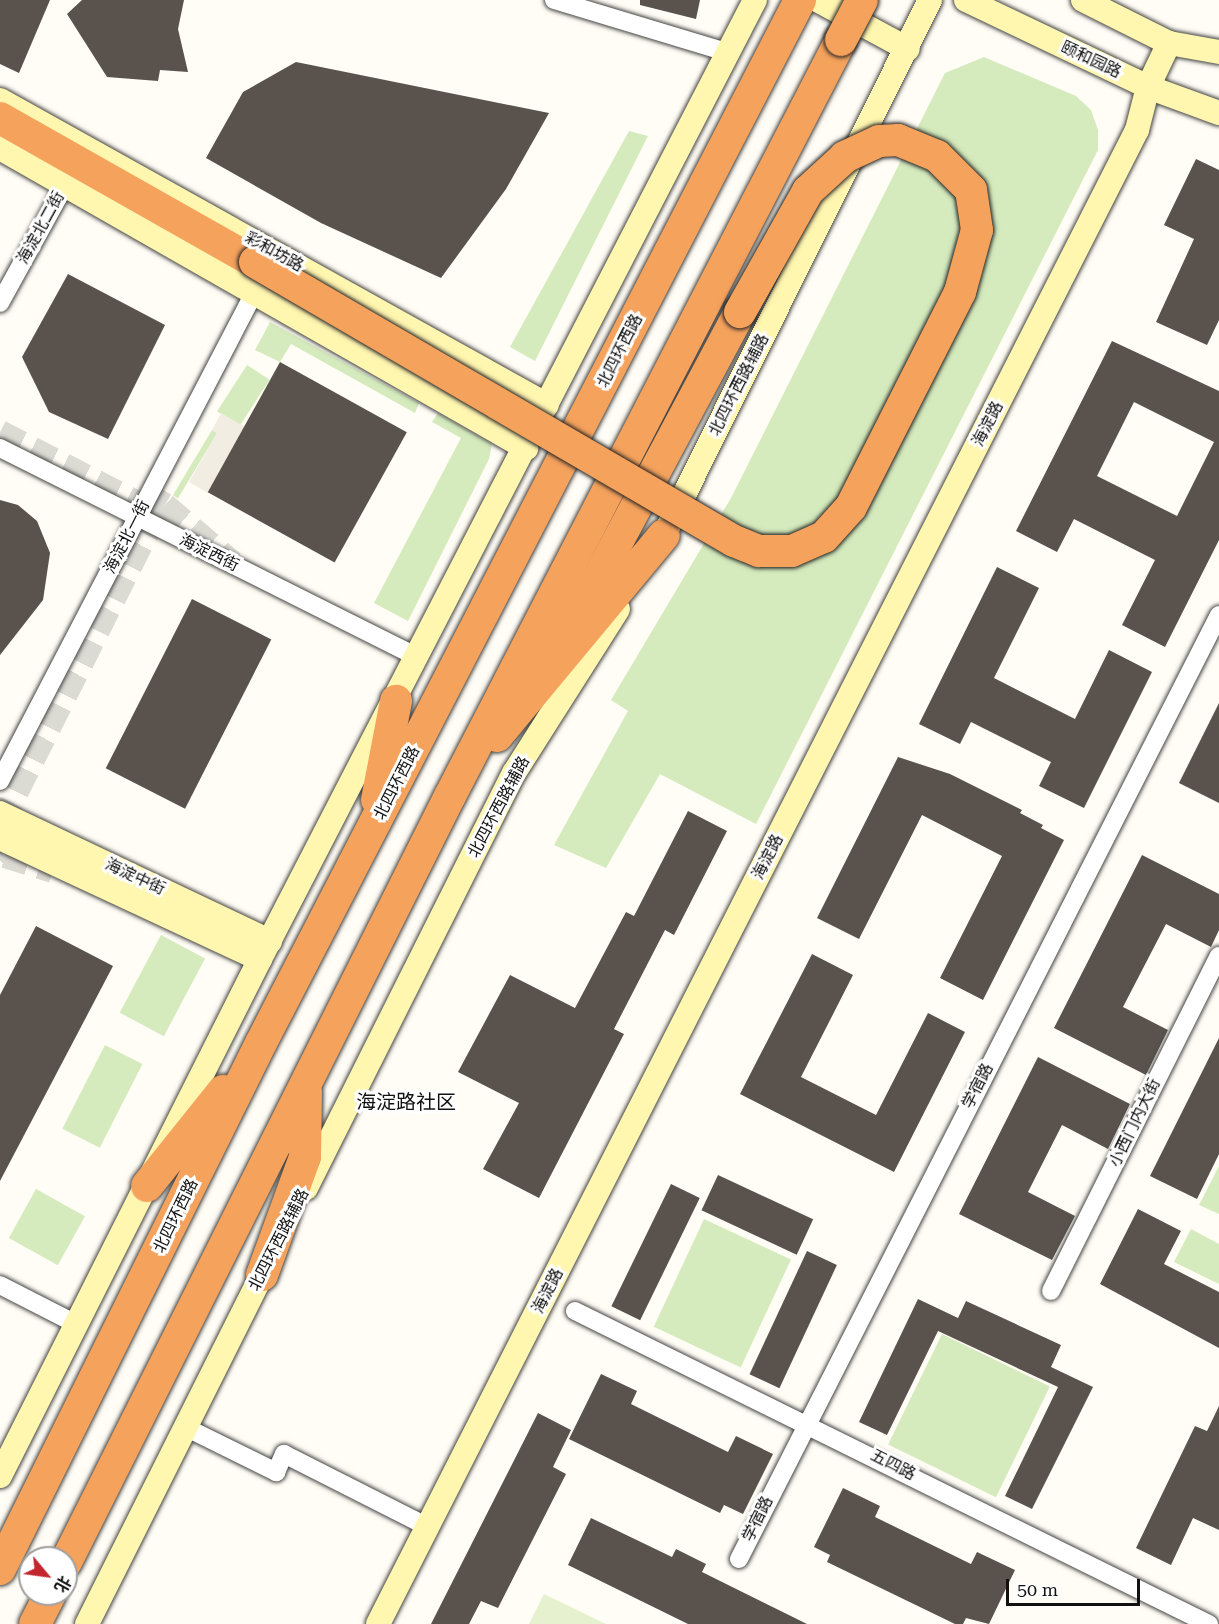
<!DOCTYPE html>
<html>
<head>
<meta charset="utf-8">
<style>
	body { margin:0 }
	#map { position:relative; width:1219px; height:1624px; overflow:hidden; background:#fffdf5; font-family:"Roboto Serif","Noto Sans SC",serif }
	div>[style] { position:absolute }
	.green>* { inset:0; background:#d5ebbd; transform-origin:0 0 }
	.pitch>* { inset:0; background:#e6f2cf }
	.plaza>* { inset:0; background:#f1ede2 }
	.building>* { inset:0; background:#5a524d; transform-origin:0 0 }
	.secondary-tunnel>* { height:24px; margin-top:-12px; transform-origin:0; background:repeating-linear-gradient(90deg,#dbdad3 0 24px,transparent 0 36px) }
	.roads { filter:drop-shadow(0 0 2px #444) drop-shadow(0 0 2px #444) }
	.street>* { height:18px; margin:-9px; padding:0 9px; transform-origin:9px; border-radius:9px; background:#fff }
	.secondary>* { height:24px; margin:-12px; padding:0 12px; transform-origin:12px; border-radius:12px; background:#fff6b0 }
	.highway>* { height:32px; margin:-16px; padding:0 16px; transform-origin:16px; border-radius:16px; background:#f5a25d }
	.bridges { filter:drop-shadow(0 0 2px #222) drop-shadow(0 0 2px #222) }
	.highway-bridge>* { height:32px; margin:-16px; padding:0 16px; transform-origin:16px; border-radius:16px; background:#f5a25d }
	span { translate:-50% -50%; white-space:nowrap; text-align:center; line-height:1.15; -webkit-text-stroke:6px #fff; paint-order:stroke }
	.street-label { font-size:16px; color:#111 }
	.quarter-label { font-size:20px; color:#111 }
	.north { position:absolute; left:18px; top:1546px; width:60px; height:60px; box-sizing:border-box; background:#fff; border:2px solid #a0a0a0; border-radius:50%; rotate:119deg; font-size:16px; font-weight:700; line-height:24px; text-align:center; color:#111 }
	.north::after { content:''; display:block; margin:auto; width:21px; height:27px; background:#c4262e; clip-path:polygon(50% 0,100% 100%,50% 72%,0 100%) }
	.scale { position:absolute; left:1006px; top:1579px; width:134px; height:27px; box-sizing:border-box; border:3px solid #111; border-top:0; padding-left:8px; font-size:18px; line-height:21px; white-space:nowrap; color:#111; -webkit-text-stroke:4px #fff; paint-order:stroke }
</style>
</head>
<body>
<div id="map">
	<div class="green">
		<i style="clip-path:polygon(984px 57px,1076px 96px,1091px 110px,1098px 130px,1098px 150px,756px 824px,660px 774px,606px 868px,554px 845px,628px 711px,611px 700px,731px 498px,945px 73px)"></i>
		<i style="clip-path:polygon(629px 131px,648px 136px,535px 361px,510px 347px)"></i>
		<i style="clip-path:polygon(270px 322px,419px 403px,415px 413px,291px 344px,280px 362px,255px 350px)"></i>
		<i style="left:247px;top:365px;width:27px;height:55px;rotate:33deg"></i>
		<i style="clip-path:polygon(438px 413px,492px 444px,489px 459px,408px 621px,374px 603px,461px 438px,432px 422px)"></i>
		<i style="left:212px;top:430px;width:6px;height:76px;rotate:31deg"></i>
		<i style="left:161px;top:935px;width:50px;height:88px;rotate:28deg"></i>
		<i style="left:105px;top:1045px;width:42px;height:94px;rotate:27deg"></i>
		<i style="clip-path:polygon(1219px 1166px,1219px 1214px,1199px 1205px)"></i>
		<i style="left:36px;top:1189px;width:56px;height:56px;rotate:29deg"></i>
		<i style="left:704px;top:1219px;width:96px;height:119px;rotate:25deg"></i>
		<i style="clip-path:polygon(1191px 1229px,1219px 1244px,1219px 1284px,1174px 1262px)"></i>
		<i style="left:942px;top:1334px;width:120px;height:123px;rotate:26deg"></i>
	</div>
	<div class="pitch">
		<i style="clip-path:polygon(544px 1594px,606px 1624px,529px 1624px)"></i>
	</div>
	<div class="plaza">
		<i style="clip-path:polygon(221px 413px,245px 427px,208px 493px,189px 482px,217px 433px,212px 430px)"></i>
	</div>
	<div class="building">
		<i style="clip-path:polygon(0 0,50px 0,19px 73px,0 64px)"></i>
		<i style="clip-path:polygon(82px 0,184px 0,178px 29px,188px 72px,160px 70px,158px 81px,107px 77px,67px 14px)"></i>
		<i style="clip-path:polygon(640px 0,700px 0,696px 19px,640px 5px)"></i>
		<i style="clip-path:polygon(296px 62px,549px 113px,506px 189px,441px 278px,321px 223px,206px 158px,243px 92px)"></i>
		<i style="clip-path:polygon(1196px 159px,1219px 170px,1219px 320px,1207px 345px,1156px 322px,1194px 239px,1164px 225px)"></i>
		<i style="clip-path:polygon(68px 274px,165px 325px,108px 439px,49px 412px,22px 357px)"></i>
		<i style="clip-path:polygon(evenodd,1112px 341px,1219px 391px,1219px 540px,1165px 647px,1122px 625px,1155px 560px,1074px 519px,1057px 552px,1016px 531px,1112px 341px,1134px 402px,1214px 442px,1177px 516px,1097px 476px,1134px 402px)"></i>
		<i style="left:280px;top:362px;width:145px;height:149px;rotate:29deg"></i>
		<i style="clip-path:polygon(0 500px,18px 505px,37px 521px,50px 553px,43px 600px,0 655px)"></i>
		<i style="clip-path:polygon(997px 567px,1039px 588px,994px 678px,1075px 719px,1109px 650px,1152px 672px,1084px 808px,1039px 786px,1051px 762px,971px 722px,960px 744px,919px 724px)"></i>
		<i style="left:192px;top:599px;width:89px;height:190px;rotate:27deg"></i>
		<i style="clip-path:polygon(1219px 703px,1219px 803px,1179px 783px)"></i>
		<i style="clip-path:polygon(898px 757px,950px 774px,1022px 810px,1020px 813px,1043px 825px,1041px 828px,1064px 840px,983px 1000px,940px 978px,1002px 856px,922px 815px,859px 939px,817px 918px)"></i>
		<i style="clip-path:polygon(688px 811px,727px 831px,674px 935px,665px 930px,614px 1029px,624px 1034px,539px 1198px,483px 1169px,519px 1103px,458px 1072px,510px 975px,575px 1008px,626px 912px,634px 916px)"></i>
		<i style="clip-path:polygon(1142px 855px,1219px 894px,1219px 930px,1211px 947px,1166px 924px,1123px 1007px,1168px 1030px,1146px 1075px,1054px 1028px)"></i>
		<i style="clip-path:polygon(36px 926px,113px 966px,0 1181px,0 995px)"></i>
		<i style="clip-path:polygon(812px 954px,853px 975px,801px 1077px,876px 1115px,928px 1013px,965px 1032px,894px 1172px,740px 1094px)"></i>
		<i style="clip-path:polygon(1219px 1038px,1219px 1154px,1197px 1199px,1150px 1176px)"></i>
		<i style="clip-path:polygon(1038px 1057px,1130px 1104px,1108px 1149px,1062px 1125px,1028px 1192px,1075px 1216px,1052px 1260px,959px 1214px)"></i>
		<i style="left:718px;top:1175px;width:105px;height:39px;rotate:25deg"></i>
		<i style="left:671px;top:1184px;width:32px;height:136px;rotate:26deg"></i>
		<i style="clip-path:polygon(1138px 1209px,1181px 1231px,1164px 1264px,1219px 1292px,1219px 1348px,1100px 1284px)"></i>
		<i style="left:807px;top:1251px;width:33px;height:136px;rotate:25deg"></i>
		<i style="clip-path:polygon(918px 1299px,958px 1318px,966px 1301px,1061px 1345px,1051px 1367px,1093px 1387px,1032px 1509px,1005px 1496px,1058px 1387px,938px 1331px,887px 1435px,859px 1422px)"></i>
		<i style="clip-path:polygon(601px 1374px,637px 1391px,631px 1404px,728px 1452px,736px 1436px,773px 1454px,743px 1514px,724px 1505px,720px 1513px,569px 1439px)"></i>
		<i style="clip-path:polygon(1219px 1406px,1219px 1530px,1193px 1518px,1171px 1565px,1136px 1548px,1195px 1426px,1207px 1431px)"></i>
		<i style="clip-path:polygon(538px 1413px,571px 1430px,553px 1467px,566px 1474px,498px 1608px,481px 1601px,469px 1624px,431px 1624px)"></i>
		<i style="clip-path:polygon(843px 1488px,880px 1506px,875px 1517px,971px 1564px,977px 1552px,1015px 1570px,989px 1624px,966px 1618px,963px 1624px,955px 1624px,827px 1562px,830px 1555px,814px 1547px)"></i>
		<i style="clip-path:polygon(591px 1518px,672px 1557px,676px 1549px,706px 1564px,702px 1572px,807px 1624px,688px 1624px,568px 1565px)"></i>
	</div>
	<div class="secondary-tunnel">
		<i style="left:0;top:432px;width:177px;rotate:27.3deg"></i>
		<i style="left:157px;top:513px;width:349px;rotate:116.7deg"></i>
		<i style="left:146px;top:494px;width:22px;rotate:30deg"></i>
		<i style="left:165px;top:505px;width:89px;rotate:40.5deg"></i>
		<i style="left:0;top:861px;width:7px;rotate:-45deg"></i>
		<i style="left:5px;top:856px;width:50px;rotate:17.4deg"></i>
	</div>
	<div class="roads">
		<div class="street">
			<i style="left:554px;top:0;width:183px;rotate:16.8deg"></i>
			<i style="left:0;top:303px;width:135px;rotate:-61.2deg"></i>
			<i style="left:0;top:448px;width:467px;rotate:26.6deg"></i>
			<i style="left:0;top:781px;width:550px;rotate:-62.5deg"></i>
			<i style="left:0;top:1285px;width:88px;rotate:27.1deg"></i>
			<i style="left:1051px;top:1291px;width:375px;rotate:-63.4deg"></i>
			<i style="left:575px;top:1311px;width:707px;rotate:26.28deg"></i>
			<i style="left:185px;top:1427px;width:102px;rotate:26.3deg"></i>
			<i style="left:276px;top:1472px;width:20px;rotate:-66deg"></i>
			<i style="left:284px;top:1454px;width:161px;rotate:26.9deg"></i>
			<i style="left:739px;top:1559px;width:1059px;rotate:-63.05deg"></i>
		</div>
		<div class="secondary">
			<i style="left:817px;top:0;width:103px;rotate:28.3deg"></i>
			<i style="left:966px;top:0;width:202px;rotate:25.5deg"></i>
			<i style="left:1148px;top:87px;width:76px;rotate:20.1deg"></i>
			<i style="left:1083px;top:0;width:96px;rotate:26.6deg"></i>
			<i style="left:1169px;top:43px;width:51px;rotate:10.2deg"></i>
			<i style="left:0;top:100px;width:626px;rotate:29.14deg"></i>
			<i style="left:0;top:148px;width:606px;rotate:29.7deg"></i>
			<i style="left:670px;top:523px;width:584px;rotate:-63.57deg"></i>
			<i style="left:0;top:813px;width:299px;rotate:25.4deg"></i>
			<i style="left:0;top:838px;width:287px;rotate:25deg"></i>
			<i style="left:306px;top:1188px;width:464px;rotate:-63.4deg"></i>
			<i style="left:514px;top:773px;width:194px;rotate:-57.6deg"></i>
			<i style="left:0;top:1476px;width:579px;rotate:-63.3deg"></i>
			<i style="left:260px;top:959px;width:1079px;rotate:-62.7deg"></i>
			<i style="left:87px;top:1624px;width:408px;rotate:-63.4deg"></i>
			<i style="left:378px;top:1624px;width:1676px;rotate:-63.07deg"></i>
			<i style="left:1137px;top:130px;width:44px;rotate:-75.7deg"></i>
			<i style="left:1148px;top:87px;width:49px;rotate:-64.5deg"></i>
		</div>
		<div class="highway">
			<i style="left:0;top:118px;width:293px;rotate:29.5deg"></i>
			<i style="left:550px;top:668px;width:404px;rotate:-61.9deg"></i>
			<i style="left:497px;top:736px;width:261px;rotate:-50.3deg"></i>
			<i style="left:377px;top:800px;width:101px;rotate:-79.1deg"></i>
			<i style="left:147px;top:1186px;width:122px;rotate:-51.3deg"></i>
			<i style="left:262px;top:1275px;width:126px;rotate:-70deg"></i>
			<i style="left:305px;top:1157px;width:65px;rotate:-89.1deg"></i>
			<i style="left:66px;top:1562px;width:857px;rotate:-63.38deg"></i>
			<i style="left:450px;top:796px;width:851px;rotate:-62.65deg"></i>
			<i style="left:0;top:1569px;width:587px;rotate:-63.61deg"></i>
			<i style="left:261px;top:1043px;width:1174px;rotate:-62.67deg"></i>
			<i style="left:35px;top:1624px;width:34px;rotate:-63deg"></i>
		</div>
	</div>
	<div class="bridges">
		<div class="highway-bridge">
			<i style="left:841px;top:40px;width:45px;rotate:-62.3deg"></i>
			<i style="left:255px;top:262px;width:554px;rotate:30.22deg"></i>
			<i style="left:734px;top:541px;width:27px;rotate:22deg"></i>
			<i style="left:759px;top:551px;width:33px"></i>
			<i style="left:792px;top:551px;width:35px;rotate:-24deg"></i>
			<i style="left:824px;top:537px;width:40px;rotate:-48deg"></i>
			<i style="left:851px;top:507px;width:241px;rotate:-63.1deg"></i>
			<i style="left:960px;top:292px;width:64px;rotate:-74.7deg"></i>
			<i style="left:977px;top:230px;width:40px;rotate:-98.5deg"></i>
			<i style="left:971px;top:190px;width:48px;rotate:-135deg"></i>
			<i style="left:937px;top:156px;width:42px;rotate:-157.7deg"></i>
			<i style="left:898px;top:140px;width:19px;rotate:177deg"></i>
			<i style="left:879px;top:141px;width:38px;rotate:155deg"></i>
			<i style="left:845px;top:157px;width:50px;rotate:137.4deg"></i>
			<i style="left:808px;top:191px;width:139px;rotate:119.3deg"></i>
		</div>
	</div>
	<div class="street-label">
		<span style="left:1091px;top:60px;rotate:25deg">颐和园路</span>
		<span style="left:41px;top:228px;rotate:-61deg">海淀北二街</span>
		<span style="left:274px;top:252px;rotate:29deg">彩和坊路</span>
		<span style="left:620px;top:351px;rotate:-63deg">北四环西路</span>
		<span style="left:739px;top:385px;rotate:-63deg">北四环西路辅路</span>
		<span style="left:988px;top:424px;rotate:-63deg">海淀路</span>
		<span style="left:127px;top:537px;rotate:-63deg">海淀北一街</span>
		<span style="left:209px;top:553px;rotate:26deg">海淀西街</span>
		<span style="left:397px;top:783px;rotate:-63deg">北四环西路</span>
		<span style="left:499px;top:807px;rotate:-62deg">北四环西路辅路</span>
		<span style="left:768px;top:857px;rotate:-63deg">海淀路</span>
		<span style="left:135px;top:877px;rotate:25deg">海淀中街</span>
		<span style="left:978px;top:1086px;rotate:-63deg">学宿路</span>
		<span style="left:1135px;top:1123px;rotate:-64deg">小西门内大街</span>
		<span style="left:176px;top:1216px;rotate:-64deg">北四环西路</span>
		<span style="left:279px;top:1240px;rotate:-63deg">北四环西路辅路</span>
		<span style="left:548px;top:1291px;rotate:-63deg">海淀路</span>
		<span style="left:893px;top:1465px;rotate:27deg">五四路</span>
		<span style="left:758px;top:1519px;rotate:-64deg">学宿路</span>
	</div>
	<div class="quarter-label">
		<span style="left:406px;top:1102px">海淀路社区</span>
	</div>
	<div class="north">北</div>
	<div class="scale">50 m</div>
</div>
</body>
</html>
